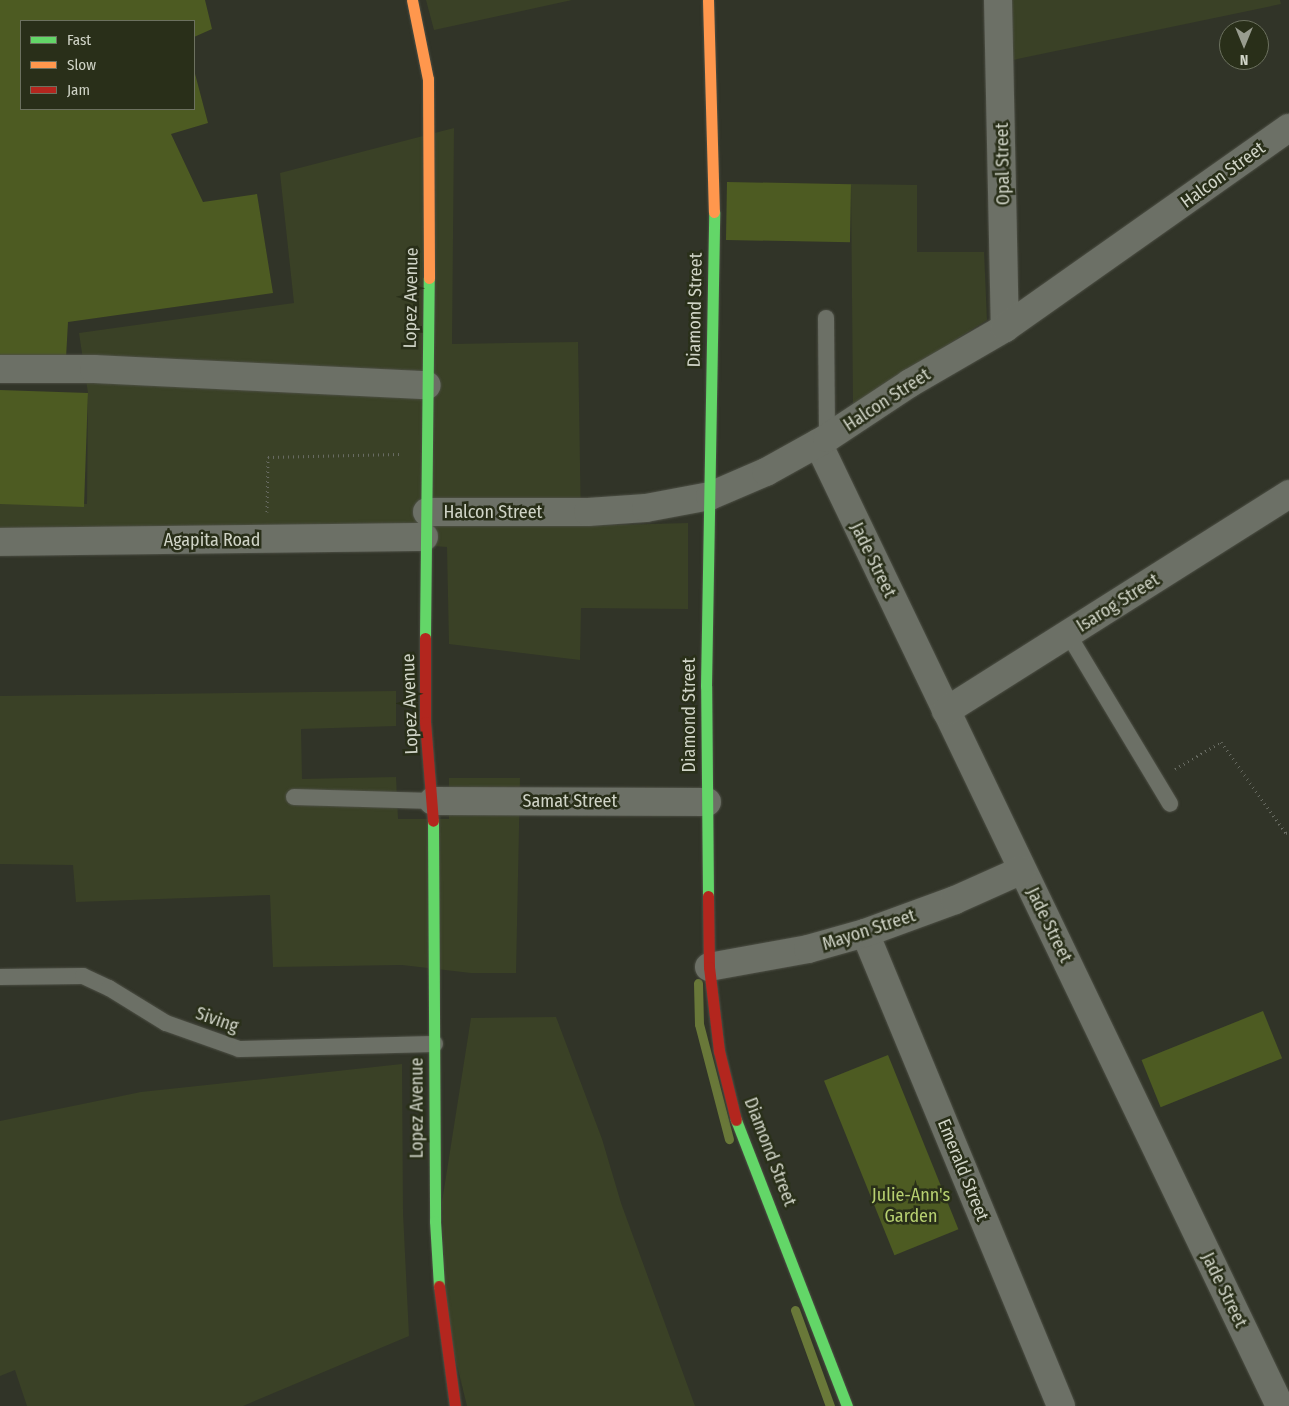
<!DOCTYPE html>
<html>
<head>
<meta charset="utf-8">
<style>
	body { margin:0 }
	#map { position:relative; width:1289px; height:1406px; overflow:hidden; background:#313428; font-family:"Fira Sans Condensed",sans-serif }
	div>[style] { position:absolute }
	.built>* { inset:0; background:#3a4126 }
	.green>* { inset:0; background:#4d5b22; transform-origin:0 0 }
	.stream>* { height:9px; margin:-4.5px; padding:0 4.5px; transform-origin:4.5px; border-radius:4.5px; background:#697839 }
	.path>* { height:3px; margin-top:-1.5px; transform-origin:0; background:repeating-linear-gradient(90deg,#686b62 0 1px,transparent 0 5px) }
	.roads { filter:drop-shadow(0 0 1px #4d4f45) drop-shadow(0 0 1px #4d4f45) }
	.lane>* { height:16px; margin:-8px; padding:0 8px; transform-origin:8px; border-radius:8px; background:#6c7066 }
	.street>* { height:28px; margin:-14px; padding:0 14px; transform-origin:14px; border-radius:14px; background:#6c7066 }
	.fast>* { height:11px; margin:-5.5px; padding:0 5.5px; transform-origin:5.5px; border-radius:5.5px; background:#63d668 }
	.slow>* { height:11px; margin:-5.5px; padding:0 5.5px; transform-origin:5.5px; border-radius:5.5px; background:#ff974d }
	.jam>* { height:11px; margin:-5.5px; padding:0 5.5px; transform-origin:5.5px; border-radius:5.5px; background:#b3261e }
	span { translate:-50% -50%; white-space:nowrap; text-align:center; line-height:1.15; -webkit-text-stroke:5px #292f19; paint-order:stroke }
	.street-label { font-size:18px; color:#d0d4c7 }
	.park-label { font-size:18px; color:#b7d070 }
	.legend { position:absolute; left:20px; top:20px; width:175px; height:90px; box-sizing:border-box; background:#292f19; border:1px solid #6c715f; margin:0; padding:6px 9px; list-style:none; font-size:15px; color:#d0d4c7 }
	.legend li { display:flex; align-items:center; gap:10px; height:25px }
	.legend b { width:25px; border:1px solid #6c715f }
	.north { position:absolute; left:1219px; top:20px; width:50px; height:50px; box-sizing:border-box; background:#292f19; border:1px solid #6c715f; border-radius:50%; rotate:180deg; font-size:14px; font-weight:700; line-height:20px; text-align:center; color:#d0d4c7 }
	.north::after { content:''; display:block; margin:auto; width:18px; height:22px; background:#989c8f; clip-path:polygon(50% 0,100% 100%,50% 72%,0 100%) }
</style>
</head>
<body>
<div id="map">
	<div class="built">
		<i style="clip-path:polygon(426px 0,572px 0,434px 30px)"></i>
		<i style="clip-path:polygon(1010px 0,1280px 0,1281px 4px,1013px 60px)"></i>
		<i style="clip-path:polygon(454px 128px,452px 344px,578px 342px,581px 526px,688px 523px,688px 609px,581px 608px,580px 660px,449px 644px,447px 547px,395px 543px,0 546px,0 504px,87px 504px,88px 393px,79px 333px,294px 303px,280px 173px)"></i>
		<i style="clip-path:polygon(851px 184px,917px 185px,917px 252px,984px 252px,987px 320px,853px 404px)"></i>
		<i style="clip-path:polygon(396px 691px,396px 726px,301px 729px,302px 779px,396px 777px,398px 819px,449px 819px,449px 778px,520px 778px,516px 973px,471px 973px,402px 965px,273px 967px,270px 895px,76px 902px,73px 865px,0 864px,0 696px)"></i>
		<i style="clip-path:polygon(556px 1017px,602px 1139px,621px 1203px,695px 1406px,467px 1406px,446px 1320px,442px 1202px,471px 1018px)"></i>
		<i style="clip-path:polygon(402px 1064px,403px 1213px,409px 1336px,243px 1406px,27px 1406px,15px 1370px,0 1376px,0 1121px,141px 1092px)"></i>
	</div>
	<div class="green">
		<i style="clip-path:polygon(0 0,205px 0,212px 29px,194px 37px,194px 21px,21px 21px,21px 109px,194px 109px,194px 70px,208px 123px,171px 134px,203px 202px,257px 194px,273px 293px,68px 322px,66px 358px,0 355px)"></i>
		<i style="left:727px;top:182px;width:124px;height:58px;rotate:1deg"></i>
		<i style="left:0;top:390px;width:88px;height:114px;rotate:2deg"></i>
		<i style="left:1263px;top:1011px;width:51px;height:131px;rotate:68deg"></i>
		<i style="left:888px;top:1055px;width:188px;height:69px;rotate:68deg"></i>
	</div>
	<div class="stream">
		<i style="left:698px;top:983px;width:41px;rotate:88.6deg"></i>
		<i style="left:699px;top:1024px;width:119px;rotate:75.4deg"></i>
		<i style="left:795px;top:1310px;width:102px;rotate:70deg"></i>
	</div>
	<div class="path">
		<i style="left:267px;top:512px;width:55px;rotate:-89deg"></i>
		<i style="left:268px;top:457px;width:131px;rotate:-1.3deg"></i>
		<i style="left:1175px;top:769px;width:53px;rotate:-30.4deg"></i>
		<i style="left:1221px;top:742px;width:112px;rotate:54.5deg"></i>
		<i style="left:1286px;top:833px;width:3px;rotate:-18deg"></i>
	</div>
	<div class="roads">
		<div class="lane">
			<i style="left:826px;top:318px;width:120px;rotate:89.5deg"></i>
			<i style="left:1068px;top:634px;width:198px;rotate:59deg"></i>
			<i style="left:294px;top:797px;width:139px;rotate:1.6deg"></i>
			<i style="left:0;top:977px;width:83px;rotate:-0.7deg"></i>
			<i style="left:83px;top:976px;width:29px;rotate:25deg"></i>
			<i style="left:109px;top:988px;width:67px;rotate:31.6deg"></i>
			<i style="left:166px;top:1023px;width:77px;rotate:19.6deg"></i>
			<i style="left:239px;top:1049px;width:196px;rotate:-1.5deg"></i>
		</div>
		<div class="street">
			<i style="left:998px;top:0;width:328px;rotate:88.8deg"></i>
			<i style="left:0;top:369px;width:94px"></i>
			<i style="left:94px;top:369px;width:333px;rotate:2.8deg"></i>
			<i style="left:818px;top:443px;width:1068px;rotate:64.37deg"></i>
			<i style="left:427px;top:512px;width:161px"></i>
			<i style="left:588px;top:512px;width:58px;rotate:-3.9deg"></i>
			<i style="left:646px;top:508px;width:65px;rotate:-10.6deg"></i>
			<i style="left:710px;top:496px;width:61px;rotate:-23.2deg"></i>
			<i style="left:766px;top:472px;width:70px;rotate:-29.1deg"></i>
			<i style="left:827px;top:438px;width:100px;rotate:-33.5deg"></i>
			<i style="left:910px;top:383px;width:110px;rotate:-30.1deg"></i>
			<i style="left:1005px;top:328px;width:347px;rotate:-35.2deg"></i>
			<i style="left:0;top:542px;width:424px;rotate:-0.7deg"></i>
			<i style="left:946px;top:711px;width:406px;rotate:-32.3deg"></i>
			<i style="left:433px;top:801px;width:274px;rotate:0.2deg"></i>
			<i style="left:865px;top:933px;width:512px;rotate:67.49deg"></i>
			<i style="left:709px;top:967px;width:101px;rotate:-10.3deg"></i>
			<i style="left:808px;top:949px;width:59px;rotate:-15.7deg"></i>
			<i style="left:865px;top:933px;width:96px;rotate:-20.1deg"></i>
			<i style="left:955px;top:900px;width:73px;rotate:-24.1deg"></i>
		</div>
		<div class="fast">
			<i style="left:425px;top:638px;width:360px;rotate:-89.4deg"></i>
			<i style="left:433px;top:821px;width:400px;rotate:89.7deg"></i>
			<i style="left:435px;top:1221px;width:65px;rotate:86.5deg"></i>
			<i style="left:708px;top:896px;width:210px;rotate:-90.5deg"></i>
			<i style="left:706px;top:686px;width:474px;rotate:-89deg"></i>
			<i style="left:736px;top:1120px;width:307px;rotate:68.8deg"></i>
		</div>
		<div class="slow">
			<i style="left:412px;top:0;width:81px;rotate:78.6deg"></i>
			<i style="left:428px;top:79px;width:199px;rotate:89.7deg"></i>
			<i style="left:708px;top:0;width:212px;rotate:88.4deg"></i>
		</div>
		<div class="jam">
			<i style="left:425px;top:638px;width:84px;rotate:90deg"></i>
			<i style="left:425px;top:722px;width:99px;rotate:85.4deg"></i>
			<i style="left:708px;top:896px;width:71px;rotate:89.2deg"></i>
			<i style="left:709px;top:967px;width:85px;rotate:83.2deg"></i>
			<i style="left:719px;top:1051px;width:71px;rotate:76.2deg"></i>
			<i style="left:439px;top:1286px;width:121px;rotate:82.4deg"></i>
		</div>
	</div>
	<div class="street-label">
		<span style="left:1003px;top:164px;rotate:-91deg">Opal Street</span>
		<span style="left:1223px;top:175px;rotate:-36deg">Halcon Street</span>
		<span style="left:411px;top:298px;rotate:-89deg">Lopez Avenue</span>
		<span style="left:695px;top:310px;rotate:-89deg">Diamond Street</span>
		<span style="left:887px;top:400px;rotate:-33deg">Halcon Street</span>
		<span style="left:493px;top:512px">Halcon Street</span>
		<span style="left:212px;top:540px">Agapita Road</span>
		<span style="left:873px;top:560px;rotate:64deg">Jade Street</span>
		<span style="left:1118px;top:603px;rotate:-32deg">Isarog Street</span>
		<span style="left:410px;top:704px;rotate:-92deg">Lopez Avenue</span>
		<span style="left:689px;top:715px;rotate:-90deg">Diamond Street</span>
		<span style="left:570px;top:801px">Samat Street</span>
		<span style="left:1049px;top:925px;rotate:64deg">Jade Street</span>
		<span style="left:869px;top:930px;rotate:-18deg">Mayon Street</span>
		<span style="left:217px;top:1020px;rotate:19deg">Siving</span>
		<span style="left:417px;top:1108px;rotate:-90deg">Lopez Avenue</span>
		<span style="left:770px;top:1152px;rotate:69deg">Diamond Street</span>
		<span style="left:963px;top:1170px;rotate:68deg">Emerald Street</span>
		<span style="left:1224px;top:1290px;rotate:64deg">Jade Street</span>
	</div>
	<div class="park-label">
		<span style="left:911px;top:1206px">Julie-Ann's<br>Garden</span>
	</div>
	<ul class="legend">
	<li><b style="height:6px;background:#63d668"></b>Fast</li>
	<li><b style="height:6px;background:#ff974d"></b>Slow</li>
	<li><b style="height:6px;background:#b3261e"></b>Jam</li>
	</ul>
	<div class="north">N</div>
</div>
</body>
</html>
